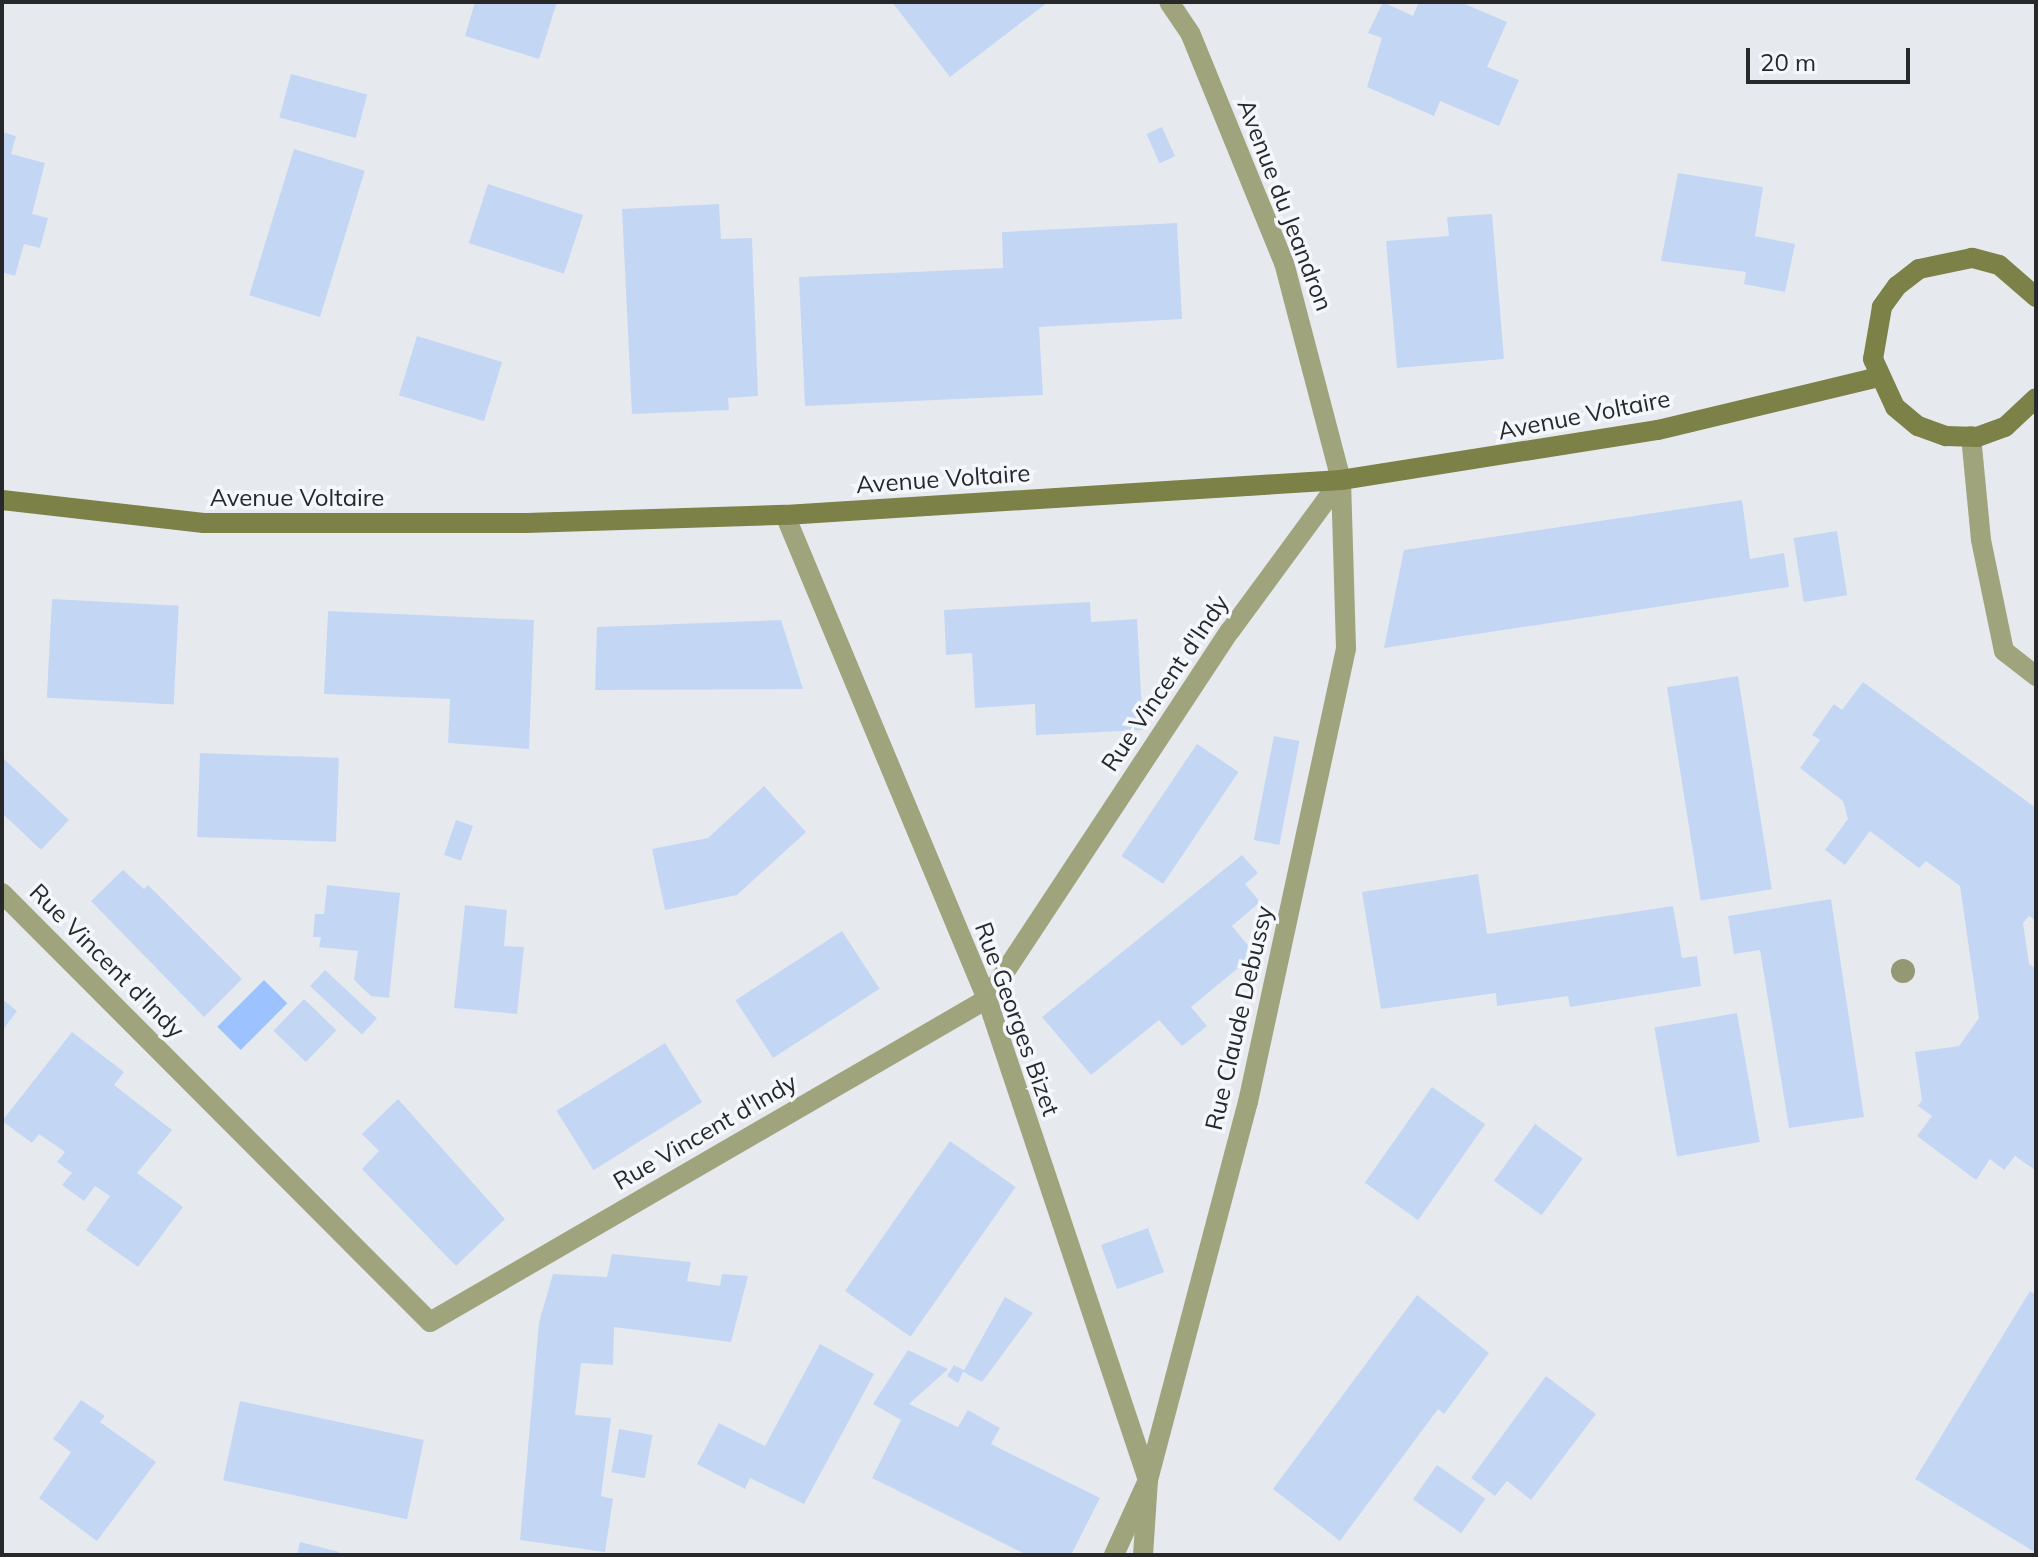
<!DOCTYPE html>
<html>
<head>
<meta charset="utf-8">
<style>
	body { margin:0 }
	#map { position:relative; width:2038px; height:1557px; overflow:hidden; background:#e6eaef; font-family:Mulish,sans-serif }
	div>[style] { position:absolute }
	.water>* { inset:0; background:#9cc3ff; transform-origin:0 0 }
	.building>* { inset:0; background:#c3d7f5; transform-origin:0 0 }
	.minor>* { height:20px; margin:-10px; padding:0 10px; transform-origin:10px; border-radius:10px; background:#9fa47d }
	.tertiary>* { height:20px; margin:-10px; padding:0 10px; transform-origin:10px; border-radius:10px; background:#9fa47d }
	.secondary>* { height:20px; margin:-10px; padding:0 10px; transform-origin:10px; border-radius:10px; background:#7c8147 }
	.trees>* { width:24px; height:24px; margin:-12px; border-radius:50%; background:#949873 }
	span { translate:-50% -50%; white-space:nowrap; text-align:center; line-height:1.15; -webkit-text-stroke:7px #f4f7fc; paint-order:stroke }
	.street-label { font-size:24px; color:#27282a }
	.frame { position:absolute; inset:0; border:4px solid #27282a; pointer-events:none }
	.scale { position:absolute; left:1746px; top:48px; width:164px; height:36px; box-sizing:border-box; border:4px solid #27282a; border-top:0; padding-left:10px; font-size:24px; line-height:28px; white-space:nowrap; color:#27282a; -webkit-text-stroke:6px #f4f7fc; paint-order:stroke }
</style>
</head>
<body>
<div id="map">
	<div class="water">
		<i style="left:264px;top:980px;width:33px;height:66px;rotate:45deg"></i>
	</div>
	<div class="building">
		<i style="clip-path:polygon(475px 2px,557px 2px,539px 59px,465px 36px)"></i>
		<i style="clip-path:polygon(892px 2px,1048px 2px,950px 77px)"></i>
		<i style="clip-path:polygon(1383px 2px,1413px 16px,1419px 2px,1460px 2px,1507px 22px,1487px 67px,1519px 80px,1499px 126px,1440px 101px,1434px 116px,1367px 87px,1382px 38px,1368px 33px)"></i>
		<i style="left:291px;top:74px;width:79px;height:45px;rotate:15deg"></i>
		<i style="left:1162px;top:127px;width:32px;height:17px;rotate:66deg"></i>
		<i style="clip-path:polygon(2px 132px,16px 136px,11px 154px,45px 163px,32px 214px,48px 218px,40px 248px,24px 244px,15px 276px,2px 272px)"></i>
		<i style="left:294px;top:149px;width:74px;height:153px;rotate:17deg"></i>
		<i style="clip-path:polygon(1678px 173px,1763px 187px,1755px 236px,1795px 244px,1785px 292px,1744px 284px,1746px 272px,1661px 261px)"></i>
		<i style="left:488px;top:184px;width:100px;height:62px;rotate:18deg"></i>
		<i style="clip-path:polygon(719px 204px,721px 239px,752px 238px,758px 396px,728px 398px,729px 410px,632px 414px,622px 209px)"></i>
		<i style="clip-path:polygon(1492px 214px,1504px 359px,1397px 368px,1386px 241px,1449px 236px,1447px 217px)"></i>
		<i style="clip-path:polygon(1177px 223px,1182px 319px,1039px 327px,1043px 395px,805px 406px,799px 277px,1003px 268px,1002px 232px)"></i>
		<i style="left:417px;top:336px;width:89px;height:62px;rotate:17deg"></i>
		<i style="clip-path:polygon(1742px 500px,1750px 559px,1784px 553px,1789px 587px,1384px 648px,1404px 550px)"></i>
		<i style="left:1837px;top:531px;width:65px;height:44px;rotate:81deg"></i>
		<i style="left:52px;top:599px;width:127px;height:99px;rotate:3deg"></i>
		<i style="clip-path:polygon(1090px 602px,1091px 622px,1137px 619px,1143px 730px,1036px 735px,1035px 704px,975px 708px,972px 653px,946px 655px,944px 610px)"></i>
		<i style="clip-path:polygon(328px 611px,534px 620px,529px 749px,448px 743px,450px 699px,324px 694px)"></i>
		<i style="clip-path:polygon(781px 620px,803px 689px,595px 690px,597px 627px)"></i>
		<i style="left:1738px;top:676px;width:216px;height:72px;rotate:81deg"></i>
		<i style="clip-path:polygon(1863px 682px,2036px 808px,2036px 921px,2029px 916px,2023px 923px,2029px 964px,2036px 969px,2035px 1170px,2015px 1156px,2004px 1170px,1990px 1159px,1976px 1180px,1917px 1136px,1932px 1116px,1918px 1106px,1922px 1100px,1915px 1052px,1959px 1046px,1979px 1018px,1960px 886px,1926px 861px,1919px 868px,1870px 831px,1845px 865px,1825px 850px,1848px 819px,1843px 801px,1800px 768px,1820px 740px,1812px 735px,1834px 704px,1842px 710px)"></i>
		<i style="left:1274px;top:736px;width:26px;height:106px;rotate:11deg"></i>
		<i style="left:1197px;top:744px;width:50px;height:135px;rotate:34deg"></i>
		<i style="left:200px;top:753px;width:139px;height:84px;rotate:2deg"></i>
		<i style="clip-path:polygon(2px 757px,69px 820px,41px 850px,2px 813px)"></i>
		<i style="clip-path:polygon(764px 786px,806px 832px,737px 895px,665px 910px,652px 849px,708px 838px)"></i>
		<i style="left:456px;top:820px;width:18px;height:37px;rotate:19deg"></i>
		<i style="clip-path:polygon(1242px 855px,1258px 873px,1245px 884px,1260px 902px,1232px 926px,1255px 954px,1191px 1007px,1207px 1026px,1182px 1046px,1159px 1020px,1091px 1075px,1042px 1017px)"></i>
		<i style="clip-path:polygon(123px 870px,144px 889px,148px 885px,242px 979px,204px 1017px,91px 901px)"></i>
		<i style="clip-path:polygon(1478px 874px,1487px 934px,1673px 906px,1682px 958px,1697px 956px,1701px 986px,1570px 1007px,1568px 996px,1497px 1006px,1496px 993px,1381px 1009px,1362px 892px)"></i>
		<i style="clip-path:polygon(327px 885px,400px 893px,389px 998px,371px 996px,354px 980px,358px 951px,319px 947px,321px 937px,313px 937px,315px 914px,324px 914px)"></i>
		<i style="clip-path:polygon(1831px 899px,1864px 1117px,1789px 1128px,1760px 950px,1734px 954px,1728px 916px)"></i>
		<i style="clip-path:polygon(465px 905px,507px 910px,504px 946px,524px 947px,517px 1014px,454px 1008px)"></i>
		<i style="left:842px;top:931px;width:69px;height:127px;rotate:57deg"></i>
		<i style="left:325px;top:970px;width:71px;height:22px;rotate:43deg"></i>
		<i style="clip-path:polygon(2px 999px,17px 1011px,2px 1031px)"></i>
		<i style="left:304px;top:999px;width:45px;height:44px;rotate:44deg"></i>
		<i style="left:1737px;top:1013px;width:131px;height:84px;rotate:80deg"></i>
		<i style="clip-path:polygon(72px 1032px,124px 1072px,114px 1085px,172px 1130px,137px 1173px,183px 1207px,138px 1267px,86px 1230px,110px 1196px,95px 1186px,84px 1201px,62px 1185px,72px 1173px,57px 1162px,65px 1152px,39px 1134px,32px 1143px,2px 1121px)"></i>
		<i style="left:665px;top:1043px;width:70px;height:128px;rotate:58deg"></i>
		<i style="left:1432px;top:1087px;width:65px;height:117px;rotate:35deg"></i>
		<i style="clip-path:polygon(398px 1099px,505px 1219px,456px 1266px,362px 1169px,379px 1151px,362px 1134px)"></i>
		<i style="left:1535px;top:1124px;width:59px;height:70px;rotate:36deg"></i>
		<i style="left:950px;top:1141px;width:80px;height:183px;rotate:35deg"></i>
		<i style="left:1148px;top:1228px;width:47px;height:50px;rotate:70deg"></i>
		<i style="clip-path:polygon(612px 1254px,691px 1262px,687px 1281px,720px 1286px,722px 1274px,748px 1276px,731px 1342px,614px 1327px,613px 1365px,581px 1363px,575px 1415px,611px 1418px,601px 1496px,613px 1499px,605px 1552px,520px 1540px,539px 1322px,553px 1274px,607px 1277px)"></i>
		<i style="clip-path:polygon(2030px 1291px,2036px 1295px,2036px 1553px,1915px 1479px)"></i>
		<i style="clip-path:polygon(1417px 1295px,1489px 1353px,1444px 1414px,1438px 1409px,1340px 1541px,1273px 1489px)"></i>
		<i style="clip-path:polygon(1005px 1297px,1033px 1313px,982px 1382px,963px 1372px)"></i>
		<i style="clip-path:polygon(820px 1344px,874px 1374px,804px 1504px,750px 1478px,745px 1489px,697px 1464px,719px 1423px,765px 1446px)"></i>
		<i style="clip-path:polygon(908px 1350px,948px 1369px,909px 1404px,958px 1427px,968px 1410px,1000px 1428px,991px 1444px,1100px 1498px,1071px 1555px,1027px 1555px,872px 1478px,901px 1420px,873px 1404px)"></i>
		<i style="clip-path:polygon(954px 1365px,964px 1370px,958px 1383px,947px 1376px)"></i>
		<i style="clip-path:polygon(1546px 1376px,1596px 1414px,1531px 1500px,1507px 1481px,1495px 1496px,1471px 1478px)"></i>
		<i style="clip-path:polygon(81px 1400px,105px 1416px,100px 1422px,156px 1462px,97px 1541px,39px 1498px,71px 1452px,53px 1439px)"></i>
		<i style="left:240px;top:1401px;width:188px;height:81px;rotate:12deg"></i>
		<i style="left:619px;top:1429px;width:34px;height:44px;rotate:10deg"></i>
		<i style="left:1437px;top:1465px;width:59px;height:42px;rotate:35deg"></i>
		<i style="clip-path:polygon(300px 1542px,339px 1552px,338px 1555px,297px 1555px)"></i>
	</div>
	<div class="minor">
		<i style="left:1971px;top:436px;width:104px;rotate:84.5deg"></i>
		<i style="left:1981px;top:540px;width:113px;rotate:78.3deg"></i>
		<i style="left:2004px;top:651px;width:41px;rotate:38deg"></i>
		<i style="left:785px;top:515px;width:524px;rotate:67.35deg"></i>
		<i style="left:987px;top:999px;width:507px;rotate:71.49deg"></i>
		<i style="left:1148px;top:1480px;width:75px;rotate:93.8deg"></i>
		<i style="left:2px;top:893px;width:606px;rotate:45.07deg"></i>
		<i style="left:430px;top:1322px;width:644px;rotate:-30.11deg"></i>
		<i style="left:987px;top:999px;width:441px;rotate:-56.6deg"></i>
		<i style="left:1230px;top:631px;width:187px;rotate:-53.7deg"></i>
		<i style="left:1341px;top:480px;width:224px;rotate:-104.7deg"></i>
		<i style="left:1284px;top:263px;width:248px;rotate:-112.2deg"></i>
		<i style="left:1190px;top:33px;width:37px;rotate:-124deg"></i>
	</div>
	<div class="tertiary">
		<i style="left:1114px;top:1555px;width:82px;rotate:-65.6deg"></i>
		<i style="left:1148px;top:1480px;width:391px;rotate:-75.2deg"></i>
		<i style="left:1248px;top:1102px;width:464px;rotate:-77.8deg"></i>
		<i style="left:1346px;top:648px;width:168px;rotate:-91.7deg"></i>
	</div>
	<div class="secondary">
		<i style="left:2036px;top:297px;width:49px;rotate:-139.1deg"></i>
		<i style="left:1999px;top:265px;width:28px;rotate:-165deg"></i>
		<i style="left:1972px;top:258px;width:54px;rotate:168.3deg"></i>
		<i style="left:1919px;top:269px;width:28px;rotate:142deg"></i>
		<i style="left:1897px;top:286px;width:26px;rotate:126deg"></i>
		<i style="left:1882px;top:307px;width:53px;rotate:99.8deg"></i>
		<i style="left:1873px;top:359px;width:53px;rotate:65.4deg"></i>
		<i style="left:1895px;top:407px;width:30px;rotate:40deg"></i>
		<i style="left:1918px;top:426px;width:30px;rotate:20deg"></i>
		<i style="left:1946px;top:436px;width:31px;rotate:2deg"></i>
		<i style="left:1977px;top:437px;width:30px;rotate:-20deg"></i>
		<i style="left:2005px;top:427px;width:42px;rotate:-43.1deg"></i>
		<i style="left:2px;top:500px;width:203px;rotate:6.5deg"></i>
		<i style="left:204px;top:523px;width:322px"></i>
		<i style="left:526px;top:523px;width:259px;rotate:-1.8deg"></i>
		<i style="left:785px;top:515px;width:557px;rotate:-3.6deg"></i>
		<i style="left:1341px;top:480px;width:321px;rotate:-9deg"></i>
		<i style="left:1658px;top:430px;width:226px;rotate:-13.5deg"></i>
	</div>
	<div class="trees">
		<i style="left:1903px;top:971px"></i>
	</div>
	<div class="street-label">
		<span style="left:1285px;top:205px;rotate:69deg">Avenue du Jeandron</span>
		<span style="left:1584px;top:415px;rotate:-11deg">Avenue Voltaire</span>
		<span style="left:943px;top:479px;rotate:-4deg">Avenue Voltaire</span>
		<span style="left:297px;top:498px">Avenue Voltaire</span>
		<span style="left:1165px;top:683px;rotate:-56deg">Rue Vincent d'Indy</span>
		<span style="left:107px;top:961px;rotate:45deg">Rue Vincent d'Indy</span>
		<span style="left:1239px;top:1018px;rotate:-77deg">Rue Claude Debussy</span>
		<span style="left:1017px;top:1019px;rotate:70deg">Rue Georges Bizet</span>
		<span style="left:705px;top:1132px;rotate:-30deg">Rue Vincent d'Indy</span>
	</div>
	<div class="frame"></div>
	<div class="scale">20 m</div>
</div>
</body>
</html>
